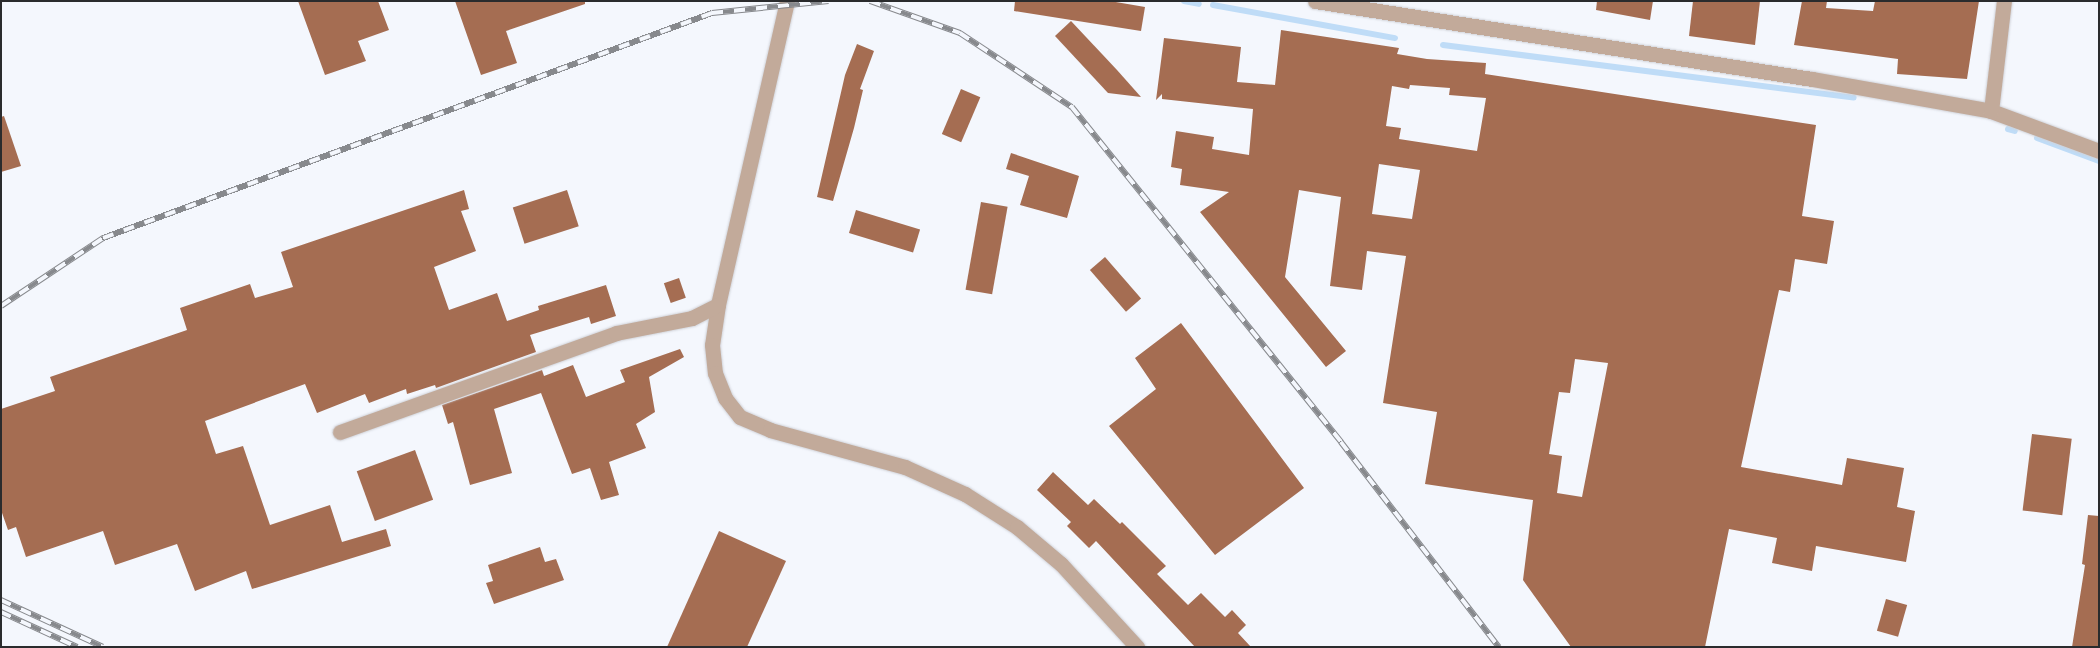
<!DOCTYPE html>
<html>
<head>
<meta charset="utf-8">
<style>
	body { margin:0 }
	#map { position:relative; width:2100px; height:648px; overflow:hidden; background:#f4f7fd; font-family:"DejaVu Sans",sans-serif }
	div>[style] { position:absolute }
	.stream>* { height:6px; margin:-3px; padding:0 3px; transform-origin:3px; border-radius:3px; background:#bfdcf7 }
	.building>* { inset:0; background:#a56d52; transform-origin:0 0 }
	.roads { filter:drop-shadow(0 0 1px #d0d2d8) drop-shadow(0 0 1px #d0d2d8) }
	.street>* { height:15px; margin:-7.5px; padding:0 7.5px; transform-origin:7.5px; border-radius:7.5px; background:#c2aa9a }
	.rail>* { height:5.5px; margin-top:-2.75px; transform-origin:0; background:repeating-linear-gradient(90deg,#f4f7fd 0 11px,#87898d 0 22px); box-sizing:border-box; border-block:1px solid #87898d }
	span { translate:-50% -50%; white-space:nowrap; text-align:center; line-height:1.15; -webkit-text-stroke:4px #f4f7fd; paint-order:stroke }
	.frame { position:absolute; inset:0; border:2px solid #2a2b2d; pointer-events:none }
</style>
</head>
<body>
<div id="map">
	<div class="stream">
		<i style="left:1184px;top:1px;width:15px;rotate:11deg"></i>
		<i style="left:1213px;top:5px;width:185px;rotate:10.3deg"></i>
		<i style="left:1443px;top:45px;width:414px;rotate:7.3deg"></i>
		<i style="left:2008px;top:129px;width:7px;rotate:16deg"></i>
		<i style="left:2037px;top:138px;width:66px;rotate:20.4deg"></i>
	</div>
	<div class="building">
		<i style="clip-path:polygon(298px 1px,378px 1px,389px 30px,358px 41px,366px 61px,325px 75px)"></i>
		<i style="clip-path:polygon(455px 1px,585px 1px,585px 4px,506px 31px,517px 63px,481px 75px)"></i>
		<i style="clip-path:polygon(1015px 1px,1110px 1px,1145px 7px,1141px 31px,1014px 11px)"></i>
		<i style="clip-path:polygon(1597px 1px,1653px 1px,1650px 20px,1596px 10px)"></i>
		<i style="clip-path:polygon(1693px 1px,1760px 1px,1755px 45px,1689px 36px)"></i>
		<i style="clip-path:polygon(1802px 1px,1827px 1px,1826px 8px,1873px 11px,1875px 1px,1979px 1px,1967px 79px,1897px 74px,1898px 59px,1794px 45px)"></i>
		<i style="clip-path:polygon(1071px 21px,1117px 70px,1141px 97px,1108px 93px,1055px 36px)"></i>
		<i style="clip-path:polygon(evenodd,1281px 30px,1399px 48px,1397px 54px,1427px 59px,1486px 63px,1485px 74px,1816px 125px,1802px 216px,1834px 221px,1827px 264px,1795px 259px,1790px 292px,1779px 290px,1741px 467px,1842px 485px,1847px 458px,1904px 468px,1897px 507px,1915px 511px,1906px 562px,1816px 546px,1812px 571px,1772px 563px,1777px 538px,1729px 529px,1705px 647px,1571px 647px,1523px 580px,1533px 500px,1425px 484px,1437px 412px,1383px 403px,1406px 256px,1367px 251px,1362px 290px,1330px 286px,1341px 197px,1299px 190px,1285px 277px,1346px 351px,1326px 367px,1200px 212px,1229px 192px,1180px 185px,1182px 169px,1171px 167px,1176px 131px,1214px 137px,1212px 149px,1249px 155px,1253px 109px,1162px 99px,1162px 94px,1156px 100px,1164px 38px,1241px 47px,1237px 82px,1275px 85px,1281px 30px,1410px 85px,1450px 88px,1449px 95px,1486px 98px,1477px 151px,1399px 139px,1401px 128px,1386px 126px,1392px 86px,1409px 89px,1410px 85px,1281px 30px,1379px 164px,1420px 170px,1412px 219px,1372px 214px,1379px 164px,1281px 30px,1575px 359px,1608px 363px,1582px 497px,1557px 493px,1562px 456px,1549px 454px,1559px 392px,1570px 393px,1575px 359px)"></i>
		<i style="clip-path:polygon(857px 44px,874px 51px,860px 89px,863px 90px,854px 128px,833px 201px,817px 197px,845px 75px)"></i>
		<i style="left:961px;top:89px;width:21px;height:49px;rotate:23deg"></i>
		<i style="clip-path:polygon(4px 116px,21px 166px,1px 172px,1px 117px)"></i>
		<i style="clip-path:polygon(1011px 153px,1079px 176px,1067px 218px,1020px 205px,1029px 176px,1006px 169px)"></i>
		<i style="clip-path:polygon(464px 190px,469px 209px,461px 211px,476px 251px,434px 267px,449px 310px,497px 293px,507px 321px,539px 310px,538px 306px,606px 285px,616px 316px,591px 324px,589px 317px,530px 335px,536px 352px,436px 388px,435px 385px,407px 394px,406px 389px,369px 403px,365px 394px,317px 413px,305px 384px,205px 421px,216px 454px,243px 446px,270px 525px,330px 505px,342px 542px,386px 529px,391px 546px,252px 589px,246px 571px,195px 591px,177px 544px,115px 565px,103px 531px,26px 557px,16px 527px,8px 530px,1px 510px,1px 409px,55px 391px,50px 377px,187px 330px,180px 308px,250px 284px,255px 298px,293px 287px,281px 252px)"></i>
		<i style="left:567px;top:190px;width:38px;height:57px;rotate:72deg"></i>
		<i style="left:981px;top:202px;width:27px;height:89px;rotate:10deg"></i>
		<i style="left:856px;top:210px;width:67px;height:24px;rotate:17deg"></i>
		<i style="left:1105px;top:257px;width:55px;height:20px;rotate:49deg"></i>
		<i style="left:679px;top:278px;width:21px;height:16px;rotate:71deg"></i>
		<i style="clip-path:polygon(1181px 323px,1304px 488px,1215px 555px,1109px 426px,1156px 389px,1135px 358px)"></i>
		<i style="clip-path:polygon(680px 349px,684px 357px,649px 377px,655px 412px,636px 424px,646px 448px,609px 462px,619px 495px,601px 500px,590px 468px,572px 474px,541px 393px,494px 409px,512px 473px,470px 485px,453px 422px,448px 424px,442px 405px,542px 370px,544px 376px,573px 365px,586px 397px,625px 382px,620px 370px)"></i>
		<i style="left:2032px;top:434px;width:40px;height:77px;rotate:7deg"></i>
		<i style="left:415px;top:450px;width:53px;height:62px;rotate:70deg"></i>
		<i style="clip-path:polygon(1053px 472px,1088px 505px,1094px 499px,1120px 524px,1122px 522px,1166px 566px,1157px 574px,1188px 605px,1201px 593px,1225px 617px,1232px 610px,1246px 625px,1238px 633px,1251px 647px,1195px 647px,1096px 541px,1089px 548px,1067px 526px,1071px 522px,1037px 490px)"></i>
		<i style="clip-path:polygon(2088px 515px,2099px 516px,2099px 647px,2072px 647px,2085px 565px,2082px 564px)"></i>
		<i style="clip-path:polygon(719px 531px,786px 561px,747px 647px,667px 647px)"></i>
		<i style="clip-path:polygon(540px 547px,545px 562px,556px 559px,564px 580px,494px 604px,486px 583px,493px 581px,488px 565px)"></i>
		<i style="left:1886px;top:599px;width:22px;height:33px;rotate:16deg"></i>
	</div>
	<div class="roads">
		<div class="street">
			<i style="left:787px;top:1px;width:312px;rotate:102.8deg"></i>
			<i style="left:718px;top:305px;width:40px;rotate:98.5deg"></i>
			<i style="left:712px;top:345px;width:28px;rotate:84deg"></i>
			<i style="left:715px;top:373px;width:27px;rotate:68deg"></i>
			<i style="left:725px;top:398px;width:24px;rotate:52deg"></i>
			<i style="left:740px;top:417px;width:33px;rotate:23deg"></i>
			<i style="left:770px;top:430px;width:140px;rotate:15.3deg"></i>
			<i style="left:905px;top:467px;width:66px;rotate:24.2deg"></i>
			<i style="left:965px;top:494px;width:62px;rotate:32.4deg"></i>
			<i style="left:1017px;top:527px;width:57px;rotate:40.1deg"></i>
			<i style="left:1061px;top:564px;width:113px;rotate:47.5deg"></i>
			<i style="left:1315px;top:1px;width:503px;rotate:8.92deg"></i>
			<i style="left:1812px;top:79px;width:182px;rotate:10.1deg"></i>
			<i style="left:1991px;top:111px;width:115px;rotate:20.3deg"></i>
			<i style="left:1991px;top:111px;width:111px;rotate:-83.3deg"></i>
			<i style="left:340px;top:432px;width:293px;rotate:-19.7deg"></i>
			<i style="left:616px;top:333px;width:77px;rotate:-11.2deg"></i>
			<i style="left:692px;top:318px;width:29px;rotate:-27deg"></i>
		</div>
	</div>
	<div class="rail">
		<i style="left:870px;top:1px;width:96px;rotate:19.6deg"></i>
		<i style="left:960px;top:33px;width:134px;rotate:33.5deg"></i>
		<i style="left:1072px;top:107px;width:430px;rotate:51.2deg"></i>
		<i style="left:1341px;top:442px;width:259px;rotate:52.4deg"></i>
		<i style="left:1px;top:306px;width:123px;rotate:-33.7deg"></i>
		<i style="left:103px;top:238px;width:649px;rotate:-20.28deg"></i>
		<i style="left:712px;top:13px;width:117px;rotate:-5.9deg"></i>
		<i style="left:1px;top:600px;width:112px;rotate:24.7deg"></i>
		<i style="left:1px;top:612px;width:84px;rotate:24.7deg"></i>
	</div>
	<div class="frame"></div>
</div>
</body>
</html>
